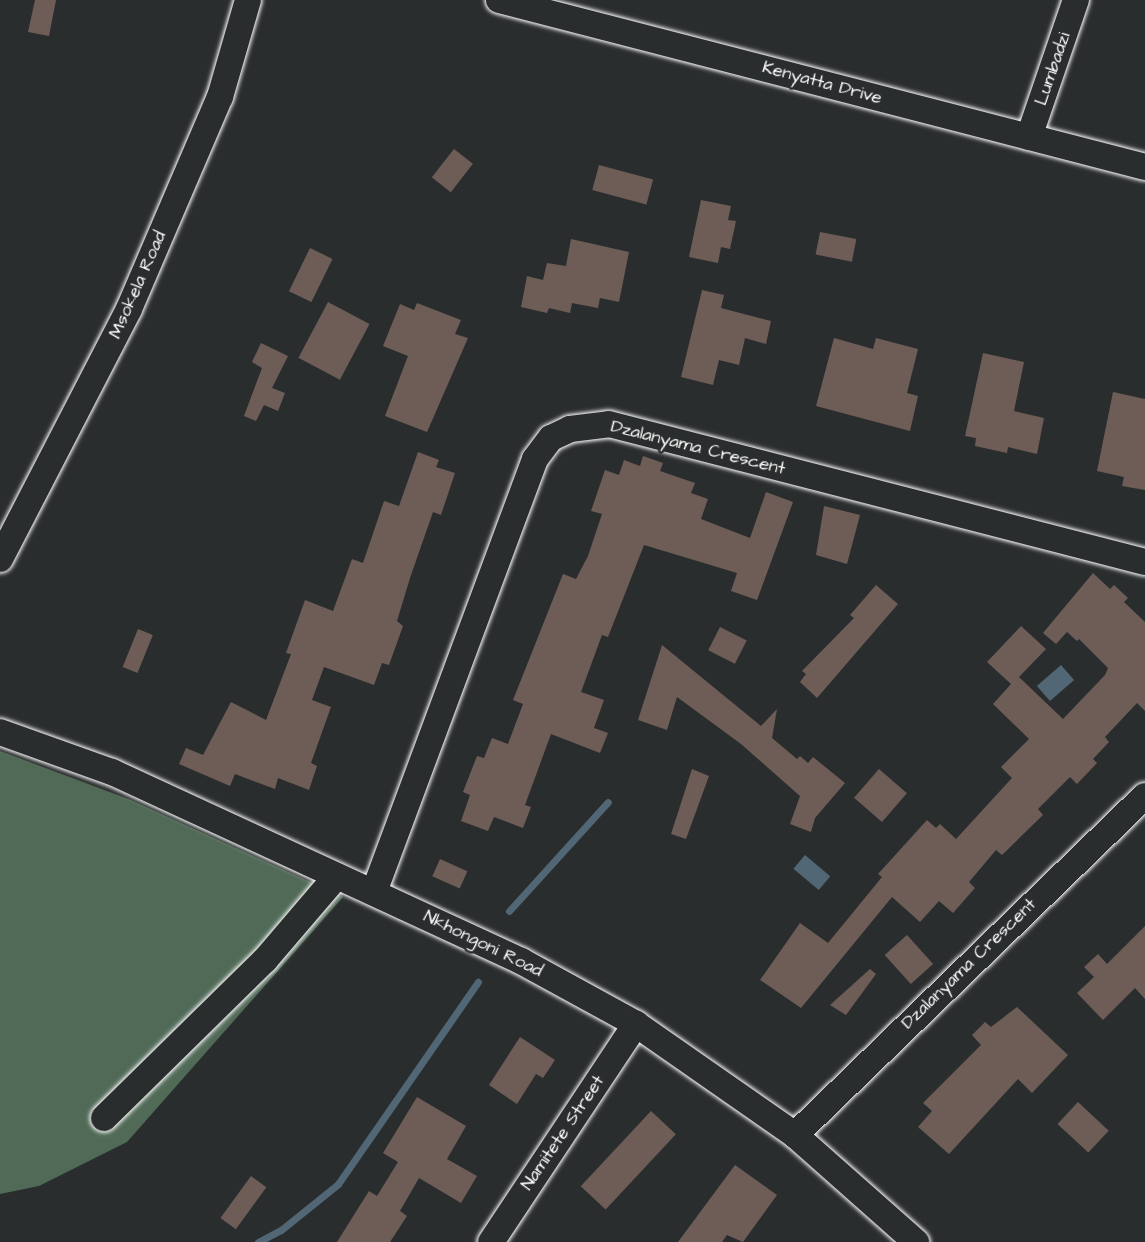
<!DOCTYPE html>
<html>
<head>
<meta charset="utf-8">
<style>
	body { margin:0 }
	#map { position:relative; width:1145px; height:1242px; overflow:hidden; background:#2a2d2e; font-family:"Architects Daughter",sans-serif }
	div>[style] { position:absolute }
	.green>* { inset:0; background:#516a58 }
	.water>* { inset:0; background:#516775; transform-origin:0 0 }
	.stream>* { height:7px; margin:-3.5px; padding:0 3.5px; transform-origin:3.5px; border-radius:3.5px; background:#516775 }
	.building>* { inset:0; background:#6e5d57; transform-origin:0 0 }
	.roads { filter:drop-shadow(0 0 2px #fff) drop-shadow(0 0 2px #fff) }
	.minor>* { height:26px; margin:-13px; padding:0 13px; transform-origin:13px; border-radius:13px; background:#2a2d2e }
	span { translate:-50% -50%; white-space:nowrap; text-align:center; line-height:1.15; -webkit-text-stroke:5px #2a2d2e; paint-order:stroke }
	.street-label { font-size:18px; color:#fff }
</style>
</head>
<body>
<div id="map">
	<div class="green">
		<i style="clip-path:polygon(0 751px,131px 800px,343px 897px,127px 1142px,39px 1186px,0 1194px)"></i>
	</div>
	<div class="water">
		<i style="left:1061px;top:665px;width:20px;height:32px;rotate:49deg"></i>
		<i style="left:805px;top:855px;width:33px;height:18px;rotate:40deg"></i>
	</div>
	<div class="stream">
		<i style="left:509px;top:911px;width:147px;rotate:-47.8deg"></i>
		<i style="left:258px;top:1242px;width:26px;rotate:-28deg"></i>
		<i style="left:281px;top:1230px;width:73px;rotate:-38.9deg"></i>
		<i style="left:338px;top:1184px;width:246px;rotate:-55.3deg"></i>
	</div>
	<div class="building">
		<i style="clip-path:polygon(35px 0,56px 0,49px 36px,28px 32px)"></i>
		<i style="left:454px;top:149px;width:24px;height:36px;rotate:38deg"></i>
		<i style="left:599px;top:165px;width:56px;height:26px;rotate:15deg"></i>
		<i style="clip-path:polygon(701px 200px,731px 206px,728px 220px,736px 221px,730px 249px,721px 247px,718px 263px,689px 257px)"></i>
		<i style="left:820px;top:232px;width:37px;height:23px;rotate:11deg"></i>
		<i style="clip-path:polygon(571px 239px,629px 252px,619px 302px,600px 298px,598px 308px,572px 303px,570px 313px,549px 308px,547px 313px,521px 307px,527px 276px,543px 280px,547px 263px,566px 266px)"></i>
		<i style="left:310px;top:248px;width:25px;height:48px;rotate:26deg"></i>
		<i style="clip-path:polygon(702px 290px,724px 295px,721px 308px,771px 321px,766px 344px,745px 338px,739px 365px,719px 360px,713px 385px,681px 377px)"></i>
		<i style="left:328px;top:302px;width:47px;height:63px;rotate:28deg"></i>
		<i style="clip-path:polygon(417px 303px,461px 320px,455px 334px,468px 338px,427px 432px,385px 416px,408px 356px,383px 346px,400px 304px,414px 310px)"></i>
		<i style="clip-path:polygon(834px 338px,873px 349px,876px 338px,918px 349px,907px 393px,918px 396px,910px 431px,816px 406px)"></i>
		<i style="clip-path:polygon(261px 343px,288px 356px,272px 388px,285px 393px,278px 411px,264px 405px,256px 421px,244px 416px,262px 368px,252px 362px)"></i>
		<i style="clip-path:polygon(983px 353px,1024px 362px,1014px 411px,1044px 418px,1037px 454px,1008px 447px,1007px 453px,975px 446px,976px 438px,965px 436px)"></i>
		<i style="clip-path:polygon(1113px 392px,1145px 399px,1145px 490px,1122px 486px,1124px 477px,1097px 471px)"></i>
		<i style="clip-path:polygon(418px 452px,439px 460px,436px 467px,455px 473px,441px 515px,433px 512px,410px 578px,397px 621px,403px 626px,389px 665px,382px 663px,374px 685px,324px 667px,312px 700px,331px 707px,311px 763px,317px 766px,309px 790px,278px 778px,275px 789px,235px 774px,230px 786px,179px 764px,186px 748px,203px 755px,231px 702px,266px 720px,291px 654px,286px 653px,305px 600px,333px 611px,352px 559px,363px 563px,384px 501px,399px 506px)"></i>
		<i style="clip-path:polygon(643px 456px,663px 463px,660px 471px,695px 483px,691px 493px,708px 499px,701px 519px,750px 538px,766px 492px,793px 502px,757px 600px,731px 591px,737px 573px,644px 545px,608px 637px,602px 635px,581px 692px,604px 700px,594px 728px,608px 733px,600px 753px,551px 734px,525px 805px,531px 807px,523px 828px,494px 817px,488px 831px,461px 821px,470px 795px,463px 792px,477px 756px,484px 758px,492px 738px,508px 744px,523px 704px,513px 700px,563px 574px,576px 579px,588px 556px,602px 514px,591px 511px,605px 470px,619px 475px,624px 460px,640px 466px)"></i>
		<i style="clip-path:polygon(824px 506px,860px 515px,847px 564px,816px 555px)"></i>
		<i style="clip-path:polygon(1093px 573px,1110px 589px,1114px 585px,1128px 598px,1124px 602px,1145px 622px,1145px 711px,1137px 703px,1105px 737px,1109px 742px,1093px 759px,1097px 763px,1077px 784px,1070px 777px,1038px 809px,1043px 815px,1002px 855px,996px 850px,969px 882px,975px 888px,953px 913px,939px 901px,920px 922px,892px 897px,801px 1008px,760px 980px,800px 923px,828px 943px,882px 877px,878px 874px,927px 820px,936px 828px,940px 824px,956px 839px,1012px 778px,1001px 767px,1029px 739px,993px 704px,1011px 684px,987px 662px,1021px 626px,1046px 649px,1019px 677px,1063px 719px,1105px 675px,1108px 668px,1079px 639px,1077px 641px,1067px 632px,1056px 644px,1043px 633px)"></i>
		<i style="clip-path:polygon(876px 585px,898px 604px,817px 698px,800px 682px,806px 674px,802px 671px,854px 618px,850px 615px)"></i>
		<i style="left:720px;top:627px;width:30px;height:26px;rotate:27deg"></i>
		<i style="left:138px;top:629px;width:16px;height:41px;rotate:22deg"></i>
		<i style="clip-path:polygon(662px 645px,761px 726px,777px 709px,772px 738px,797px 759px,800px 756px,808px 763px,813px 757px,845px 783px,815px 818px,811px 832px,790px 824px,800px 796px,741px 744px,677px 697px,667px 730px,638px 720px)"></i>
		<i style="clip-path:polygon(692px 769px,709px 776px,686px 839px,671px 834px)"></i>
		<i style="left:879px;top:769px;width:37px;height:38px;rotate:41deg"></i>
		<i style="left:440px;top:859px;width:30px;height:19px;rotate:24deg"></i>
		<i style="clip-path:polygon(1145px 926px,1145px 999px,1135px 988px,1103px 1020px,1077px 993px,1094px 977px,1084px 967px,1098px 954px,1107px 964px)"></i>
		<i style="left:907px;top:935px;width:39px;height:30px;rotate:48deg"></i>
		<i style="clip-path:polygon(870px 969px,876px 974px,846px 1015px,830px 1005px)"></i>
		<i style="clip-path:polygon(1017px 1007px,1068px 1055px,1032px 1093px,1018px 1079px,949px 1154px,918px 1127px,932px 1111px,923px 1103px,981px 1045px,972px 1035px,985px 1022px,991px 1027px)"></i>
		<i style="clip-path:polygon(520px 1037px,555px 1060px,543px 1078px,536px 1074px,517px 1104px,489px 1085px)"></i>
		<i style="clip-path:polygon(417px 1097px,466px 1126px,447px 1159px,477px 1176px,461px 1203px,419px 1178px,400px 1211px,407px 1216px,390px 1242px,337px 1242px,369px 1191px,377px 1196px,398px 1162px,383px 1153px)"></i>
		<i style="left:1078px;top:1102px;width:42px;height:30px;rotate:43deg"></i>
		<i style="left:651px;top:1111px;width:34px;height:103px;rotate:43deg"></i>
		<i style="clip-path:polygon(735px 1165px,777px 1195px,743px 1242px,727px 1235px,722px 1242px,678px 1242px)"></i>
		<i style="left:251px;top:1176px;width:19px;height:52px;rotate:36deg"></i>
	</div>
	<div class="roads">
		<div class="minor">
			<i style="left:499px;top:0;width:667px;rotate:14.49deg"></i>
			<i style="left:1029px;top:137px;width:145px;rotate:-71.1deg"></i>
			<i style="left:0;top:559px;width:281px;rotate:-62.7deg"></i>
			<i style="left:129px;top:309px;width:231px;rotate:-66.8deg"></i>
			<i style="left:220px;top:97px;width:101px;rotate:-73.9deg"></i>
			<i style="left:0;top:732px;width:119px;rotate:19.7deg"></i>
			<i style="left:112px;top:772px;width:451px;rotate:24.8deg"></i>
			<i style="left:521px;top:961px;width:131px;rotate:28.7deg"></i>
			<i style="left:636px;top:1024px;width:194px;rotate:34.9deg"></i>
			<i style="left:795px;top:1135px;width:162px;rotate:41.5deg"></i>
			<i style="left:374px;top:892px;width:462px;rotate:-69.6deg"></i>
			<i style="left:535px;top:459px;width:26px;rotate:-53deg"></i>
			<i style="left:551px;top:438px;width:21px;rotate:-25deg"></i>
			<i style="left:570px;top:429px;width:39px;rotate:-7deg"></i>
			<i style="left:609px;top:424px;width:553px;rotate:14.44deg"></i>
			<i style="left:104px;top:1118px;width:226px;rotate:-44.5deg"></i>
			<i style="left:265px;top:960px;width:109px;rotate:-49.5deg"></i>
			<i style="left:795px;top:1135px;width:487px;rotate:-44.1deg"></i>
			<i style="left:491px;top:1242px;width:262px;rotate:-56.4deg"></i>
		</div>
	</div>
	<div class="street-label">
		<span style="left:1053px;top:69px;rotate:-71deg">Lumbadzi</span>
		<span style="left:822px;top:83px;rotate:15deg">Kenyatta Drive</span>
		<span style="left:138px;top:285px;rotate:-66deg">Msokela Road</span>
		<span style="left:698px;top:448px;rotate:14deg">Dzalanyama Crescent</span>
		<span style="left:483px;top:944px;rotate:26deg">Nkhongoni Road</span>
		<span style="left:969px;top:964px;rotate:-44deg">Dzalanyama Crescent</span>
		<span style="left:563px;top:1133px;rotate:-56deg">Namitete Street</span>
	</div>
</div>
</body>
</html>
